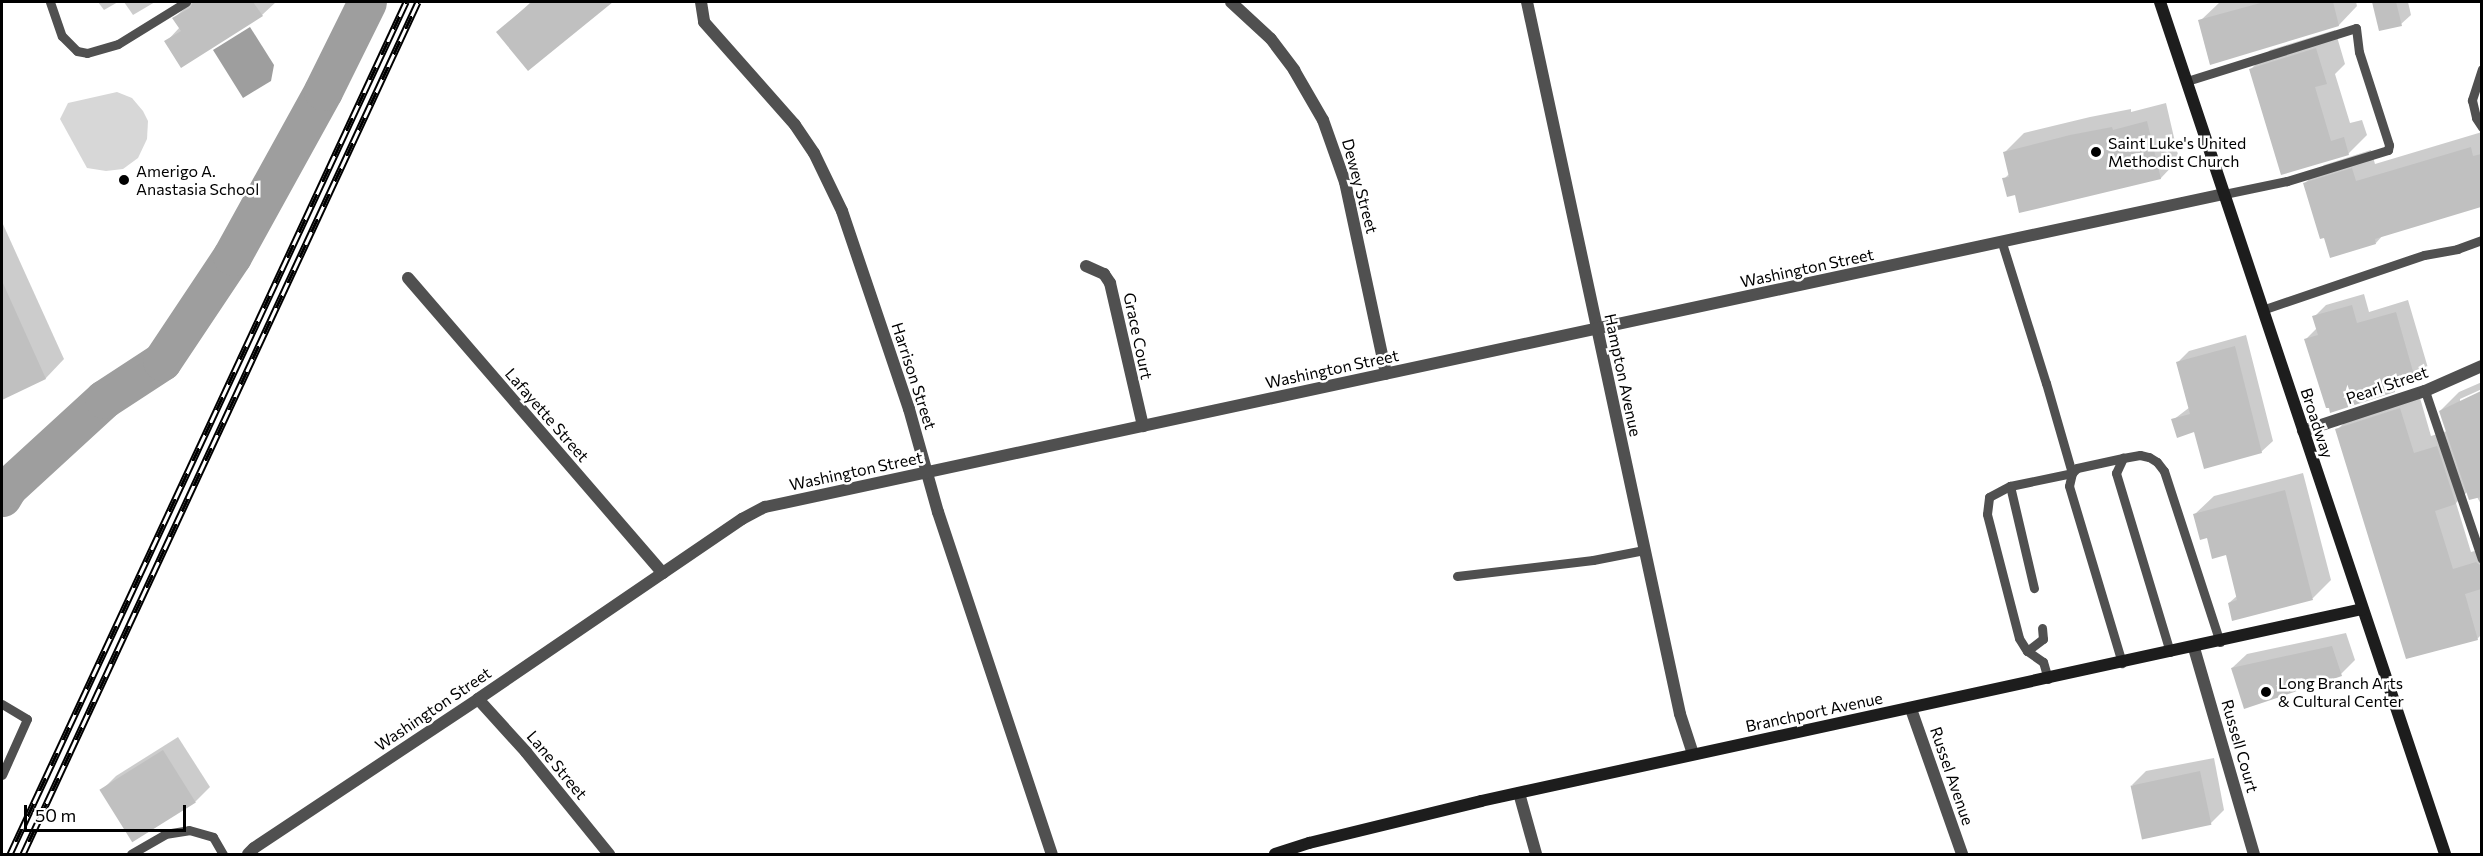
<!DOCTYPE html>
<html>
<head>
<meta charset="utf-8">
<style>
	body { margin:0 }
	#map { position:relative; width:2483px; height:856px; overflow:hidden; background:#fff; font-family:Commissioner,sans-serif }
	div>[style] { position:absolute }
	.green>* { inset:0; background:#d7d7d7 }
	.water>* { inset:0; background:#9e9e9e }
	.shadow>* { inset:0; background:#0003 }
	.river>* { height:39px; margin:-19.5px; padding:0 19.5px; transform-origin:19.5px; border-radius:19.5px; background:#9e9e9e }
	.building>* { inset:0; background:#c0c0c0; transform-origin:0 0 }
	.lane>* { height:9px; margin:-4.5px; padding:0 4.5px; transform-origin:4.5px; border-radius:4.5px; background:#505050 }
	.street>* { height:12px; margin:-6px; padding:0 6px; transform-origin:6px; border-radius:6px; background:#505050 }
	.secondary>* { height:12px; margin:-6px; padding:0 6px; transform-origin:6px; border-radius:6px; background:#1d1d1d }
	.rail>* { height:7px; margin-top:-3.5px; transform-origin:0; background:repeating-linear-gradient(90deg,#fff 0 14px,#000 0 28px); box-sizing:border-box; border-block:2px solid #000 }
	.dots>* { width:16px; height:16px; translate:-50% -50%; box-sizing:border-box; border:3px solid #fff; border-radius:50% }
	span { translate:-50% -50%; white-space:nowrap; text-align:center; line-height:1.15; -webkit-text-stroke:5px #fff; paint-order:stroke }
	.poi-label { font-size:16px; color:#000 }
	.left { translate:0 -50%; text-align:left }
	.street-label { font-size:16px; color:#000 }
	.frame { position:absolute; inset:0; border:3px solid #000; pointer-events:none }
	.scale { position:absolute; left:24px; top:805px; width:162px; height:27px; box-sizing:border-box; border:3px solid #000; border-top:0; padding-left:8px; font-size:18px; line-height:21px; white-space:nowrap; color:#000; -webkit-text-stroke:4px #fff; paint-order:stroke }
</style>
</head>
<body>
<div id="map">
	<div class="green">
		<i style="clip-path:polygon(117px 92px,132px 98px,143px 111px,148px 121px,147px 139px,138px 158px,123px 169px,106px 171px,87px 168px,60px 119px,68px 103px)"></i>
	</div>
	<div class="water">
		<i style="clip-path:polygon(250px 27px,274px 65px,271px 81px,243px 98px,213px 50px)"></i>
	</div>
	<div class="shadow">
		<i style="clip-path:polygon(98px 2px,118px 2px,104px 10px)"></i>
		<i style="clip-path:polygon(124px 2px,155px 2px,133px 15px)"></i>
		<i style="clip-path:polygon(192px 2px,276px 2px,262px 15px,166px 42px,180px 27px,174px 18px)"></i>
		<i style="clip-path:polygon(531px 2px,610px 2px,529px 69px,498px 32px)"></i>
		<i style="clip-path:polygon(2220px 2px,2356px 2px,2357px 6px,2339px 25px,2200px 21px)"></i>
		<i style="clip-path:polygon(2373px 2px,2408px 2px,2411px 15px,2401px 24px,2380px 30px)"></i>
		<i style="clip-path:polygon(2335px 30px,2345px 64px,2335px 74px,2350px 123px,2362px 120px,2367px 135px,2348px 154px,2282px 173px,2251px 69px,2270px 50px)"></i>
		<i style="clip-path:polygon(2166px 103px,2179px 159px,2161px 178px,2016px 193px,2004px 179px,2010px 173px,2005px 152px,2024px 133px,2090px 117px,2131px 109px,2131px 112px)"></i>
		<i style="clip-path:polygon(2482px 132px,2482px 206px,2383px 235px,2376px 243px,2305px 183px,2324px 165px,2371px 150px,2375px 164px)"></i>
		<i style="clip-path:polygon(2px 222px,64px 359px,46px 378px,2px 398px)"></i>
		<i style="clip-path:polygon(2364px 294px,2369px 312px,2408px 300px,2428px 368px,2416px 380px,2400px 385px,2394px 391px,2306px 339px,2317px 328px,2314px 317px,2326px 305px)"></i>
		<i style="clip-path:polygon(2246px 335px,2273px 441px,2261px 452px,2195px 431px,2173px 420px,2190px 407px,2178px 362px,2189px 351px)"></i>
		<i style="clip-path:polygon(2482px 382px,2482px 389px,2460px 399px,2460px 403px,2482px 393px,2482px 506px,2477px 497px,2468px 491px,2456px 503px,2471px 552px,2482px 549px,2482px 634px,2477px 639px,2337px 430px,2355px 412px,2418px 391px,2431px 436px,2447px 431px,2440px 411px,2459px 392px)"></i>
		<i style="clip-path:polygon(2303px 473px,2331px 580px,2313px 598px,2229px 603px,2238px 595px,2227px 553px,2195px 514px,2214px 496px)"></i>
		<i style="clip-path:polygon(2346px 633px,2355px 660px,2341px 674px,2232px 668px,2247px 654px)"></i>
		<i style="clip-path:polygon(178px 737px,210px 787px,195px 802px,133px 841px,102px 790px,116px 776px)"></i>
		<i style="clip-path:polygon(2214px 758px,2224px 810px,2210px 824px,2132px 785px,2146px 771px)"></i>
	</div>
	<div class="river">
		<i style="left:2px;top:497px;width:12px;rotate:-59deg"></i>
		<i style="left:8px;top:487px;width:130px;rotate:-42.5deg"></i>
		<i style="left:104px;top:399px;width:69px;rotate:-33.2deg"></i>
		<i style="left:162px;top:361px;width:126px;rotate:-56.3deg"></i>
		<i style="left:232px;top:256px;width:188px;rotate:-61.1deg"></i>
		<i style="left:323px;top:91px;width:99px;rotate:-63.7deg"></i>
	</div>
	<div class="building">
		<i style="clip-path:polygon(193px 2px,253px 2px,263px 16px,181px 68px,164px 41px,181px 31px,172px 18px,190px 8px)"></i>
		<i style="clip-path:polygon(532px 2px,613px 2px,528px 71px,496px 32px)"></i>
		<i style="clip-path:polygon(2264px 2px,2333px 2px,2339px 26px,2210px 65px,2198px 20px)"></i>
		<i style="clip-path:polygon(2372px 2px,2396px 2px,2402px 26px,2379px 31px)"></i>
		<i style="clip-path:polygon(2316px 48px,2327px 84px,2315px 87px,2331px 141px,2344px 137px,2349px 155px,2281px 175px,2249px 69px)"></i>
		<i style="clip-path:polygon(2147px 121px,2161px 179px,2019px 213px,2015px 195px,2007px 197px,2002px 178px,2009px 177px,2003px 152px,2070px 135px,2112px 127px,2113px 130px)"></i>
		<i style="clip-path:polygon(2471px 147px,2473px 156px,2481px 154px,2481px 207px,2375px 239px,2376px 244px,2330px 258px,2324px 238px,2320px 239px,2303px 183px,2352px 168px,2356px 181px)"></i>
		<i style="clip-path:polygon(2px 281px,46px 379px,2px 400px)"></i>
		<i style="clip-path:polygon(2352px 305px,2357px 323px,2396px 312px,2416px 382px,2394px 388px,2395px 392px,2330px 413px,2329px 408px,2326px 408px,2304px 339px,2318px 335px,2312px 316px)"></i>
		<i style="clip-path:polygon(2235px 346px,2262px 453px,2204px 469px,2194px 432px,2177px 438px,2171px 419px,2190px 414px,2176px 362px)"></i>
		<i style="clip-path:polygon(2481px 391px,2481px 497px,2469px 500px,2439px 411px)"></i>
		<i style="clip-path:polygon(2400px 408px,2414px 453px,2437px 446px,2456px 504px,2435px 511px,2453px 569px,2476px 562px,2481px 566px,2481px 589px,2465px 594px,2478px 640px,2406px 659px,2335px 429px)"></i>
		<i style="clip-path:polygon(2285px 490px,2313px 600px,2232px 621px,2228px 603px,2237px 600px,2226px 555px,2212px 559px,2207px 538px,2200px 540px,2193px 514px)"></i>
		<i style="clip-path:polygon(2332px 646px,2342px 676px,2244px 709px,2231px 668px)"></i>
		<i style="left:163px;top:750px;width:62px;height:75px;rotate:58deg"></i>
		<i style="left:2200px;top:771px;width:55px;height:71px;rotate:78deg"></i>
	</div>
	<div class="lane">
		<i style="left:50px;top:2px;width:36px;rotate:71deg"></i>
		<i style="left:62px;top:36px;width:21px;rotate:45deg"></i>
		<i style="left:77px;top:51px;width:10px;rotate:11deg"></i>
		<i style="left:87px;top:53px;width:32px;rotate:-16deg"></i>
		<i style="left:118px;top:44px;width:80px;rotate:-31.7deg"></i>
		<i style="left:2482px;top:69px;width:33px;rotate:108deg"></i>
		<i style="left:2472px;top:100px;width:18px;rotate:77deg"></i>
		<i style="left:2476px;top:118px;width:11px;rotate:56deg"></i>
		<i style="left:2187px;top:81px;width:177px;rotate:-17.4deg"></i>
		<i style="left:2356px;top:28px;width:24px;rotate:83deg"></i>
		<i style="left:2359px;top:52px;width:98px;rotate:72.1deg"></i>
		<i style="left:2389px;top:145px;width:5px;rotate:101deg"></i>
		<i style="left:2388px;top:150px;width:106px;rotate:162.9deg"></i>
		<i style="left:2287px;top:181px;width:64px;rotate:168.3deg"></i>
		<i style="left:2002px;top:243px;width:147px;rotate:72.6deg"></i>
		<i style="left:2046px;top:383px;width:94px;rotate:73.9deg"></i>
		<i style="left:2072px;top:473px;width:13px;rotate:103deg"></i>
		<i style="left:2069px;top:486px;width:185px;rotate:73.3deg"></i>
		<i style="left:2262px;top:310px;width:171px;rotate:-18.8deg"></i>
		<i style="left:2424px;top:255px;width:34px;rotate:-10deg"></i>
		<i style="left:2457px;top:249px;width:27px;rotate:-20deg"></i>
		<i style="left:2425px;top:391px;width:177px;rotate:71.3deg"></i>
		<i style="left:2010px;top:486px;width:105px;rotate:76.8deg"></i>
		<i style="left:1457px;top:576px;width:137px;rotate:-6.7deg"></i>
		<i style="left:1593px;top:560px;width:52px;rotate:-11.1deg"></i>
		<i style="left:2027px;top:651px;width:20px;rotate:-37deg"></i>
		<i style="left:2043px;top:639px;width:11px;rotate:-95deg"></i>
		<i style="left:2170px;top:652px;width:187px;rotate:-106.8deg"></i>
		<i style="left:2116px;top:473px;width:17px;rotate:-65deg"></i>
		<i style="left:2123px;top:458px;width:17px;rotate:-10deg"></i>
		<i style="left:2140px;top:455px;width:9px;rotate:13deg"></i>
		<i style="left:2149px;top:457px;width:9px;rotate:32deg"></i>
		<i style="left:2157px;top:462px;width:11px;rotate:52deg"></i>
		<i style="left:2164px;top:471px;width:180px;rotate:71.9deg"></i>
		<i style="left:2048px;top:679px;width:18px;rotate:-106deg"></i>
		<i style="left:2043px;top:662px;width:19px;rotate:-145deg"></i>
		<i style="left:2027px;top:651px;width:15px;rotate:-122deg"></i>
		<i style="left:2019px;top:638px;width:128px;rotate:-104.5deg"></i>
		<i style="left:1987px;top:514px;width:17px;rotate:-83deg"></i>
		<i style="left:1989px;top:497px;width:24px;rotate:-28deg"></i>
		<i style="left:2010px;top:486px;width:63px;rotate:-11.8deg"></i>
		<i style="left:2072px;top:473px;width:7px;rotate:-45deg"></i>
		<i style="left:2077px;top:468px;width:47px;rotate:-12.3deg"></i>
		<i style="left:2px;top:704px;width:29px;rotate:31deg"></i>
		<i style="left:27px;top:719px;width:61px;rotate:114.1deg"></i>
		<i style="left:131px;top:854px;width:39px;rotate:-30deg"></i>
		<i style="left:165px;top:834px;width:24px;rotate:-9deg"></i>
		<i style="left:189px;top:830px;width:25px;rotate:16deg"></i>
		<i style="left:213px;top:837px;width:20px;rotate:60deg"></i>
	</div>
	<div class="street">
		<i style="left:701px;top:2px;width:20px;rotate:81deg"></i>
		<i style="left:704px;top:22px;width:137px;rotate:48.5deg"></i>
		<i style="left:795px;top:125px;width:34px;rotate:56deg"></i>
		<i style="left:814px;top:153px;width:64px;rotate:64.2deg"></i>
		<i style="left:842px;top:211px;width:209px;rotate:71.3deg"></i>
		<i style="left:909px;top:409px;width:107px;rotate:74.3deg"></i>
		<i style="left:938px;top:512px;width:360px;rotate:71.6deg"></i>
		<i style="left:1231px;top:2px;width:54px;rotate:42.8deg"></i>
		<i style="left:1271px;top:39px;width:39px;rotate:53deg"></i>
		<i style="left:1294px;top:70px;width:58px;rotate:59.9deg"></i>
		<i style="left:1323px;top:120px;width:66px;rotate:70.5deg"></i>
		<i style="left:1345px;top:182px;width:196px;rotate:77.9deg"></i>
		<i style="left:1527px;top:2px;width:728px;rotate:77.87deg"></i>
		<i style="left:1680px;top:714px;width:42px;rotate:72deg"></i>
		<i style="left:1086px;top:266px;width:20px;rotate:24deg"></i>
		<i style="left:1104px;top:274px;width:11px;rotate:56deg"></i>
		<i style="left:1110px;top:283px;width:147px;rotate:77deg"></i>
		<i style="left:408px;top:278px;width:390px;rotate:49.2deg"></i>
		<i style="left:2303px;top:431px;width:128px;rotate:-18.2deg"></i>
		<i style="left:2425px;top:391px;width:62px;rotate:-23.7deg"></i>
		<i style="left:2194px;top:648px;width:215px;rotate:73.8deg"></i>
		<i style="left:478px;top:699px;width:72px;rotate:47.8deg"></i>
		<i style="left:526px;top:752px;width:132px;rotate:50.9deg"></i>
		<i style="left:1911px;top:709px;width:154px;rotate:70.6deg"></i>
		<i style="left:1519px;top:793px;width:63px;rotate:74.4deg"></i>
		<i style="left:248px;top:854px;width:8px;rotate:-45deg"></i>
		<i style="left:254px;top:848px;width:269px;rotate:-33.6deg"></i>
		<i style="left:478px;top:699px;width:320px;rotate:-34.3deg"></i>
		<i style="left:742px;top:519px;width:26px;rotate:-28deg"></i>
		<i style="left:765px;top:507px;width:1492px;rotate:-12.11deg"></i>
	</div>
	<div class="secondary">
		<i style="left:2160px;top:2px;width:898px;rotate:71.5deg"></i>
		<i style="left:1275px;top:854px;width:36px;rotate:-18deg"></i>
		<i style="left:1309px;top:843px;width:177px;rotate:-13.7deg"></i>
		<i style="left:1481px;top:801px;width:902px;rotate:-12.29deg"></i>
	</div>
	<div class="rail">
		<i style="left:10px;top:854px;width:940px;rotate:-65.07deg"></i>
		<i style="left:23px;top:854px;width:939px;rotate:-65.13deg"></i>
	</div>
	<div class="dots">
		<i style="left:2096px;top:152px;background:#000"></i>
		<i style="left:124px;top:180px;background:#000"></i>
		<i style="left:2266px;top:692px;background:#000"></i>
	</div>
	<div class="poi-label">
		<span class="left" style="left:2108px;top:152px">Saint Luke's United<br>Methodist Church</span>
		<span class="left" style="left:136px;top:180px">Amerigo A.<br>Anastasia School</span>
		<span class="left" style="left:2278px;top:692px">Long Branch Arts<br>&amp; Cultural Center</span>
	</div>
	<div class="street-label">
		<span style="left:1360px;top:186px;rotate:75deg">Dewey Street</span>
		<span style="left:1807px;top:268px;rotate:-12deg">Washington Street</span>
		<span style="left:1138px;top:336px;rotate:78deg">Grace Court</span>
		<span style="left:1332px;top:369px;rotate:-12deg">Washington Street</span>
		<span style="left:1623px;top:375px;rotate:78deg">Hampton Avenue</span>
		<span style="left:914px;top:376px;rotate:72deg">Harrison Street</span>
		<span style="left:2387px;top:385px;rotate:-19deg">Pearl Street</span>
		<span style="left:547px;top:415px;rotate:49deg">Lafayette Street</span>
		<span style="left:2317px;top:423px;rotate:72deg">Broadway</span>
		<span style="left:856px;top:471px;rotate:-12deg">Washington Street</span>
		<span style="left:433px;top:709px;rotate:-34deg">Washington Street</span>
		<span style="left:1814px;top:712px;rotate:-12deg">Branchport Avenue</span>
		<span style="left:2240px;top:746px;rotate:74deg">Russell Court</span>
		<span style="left:557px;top:765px;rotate:50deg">Lane Street</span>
		<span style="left:1952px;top:776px;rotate:71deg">Russel Avenue</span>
	</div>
	<div class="frame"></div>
	<div class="scale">50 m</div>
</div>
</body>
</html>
